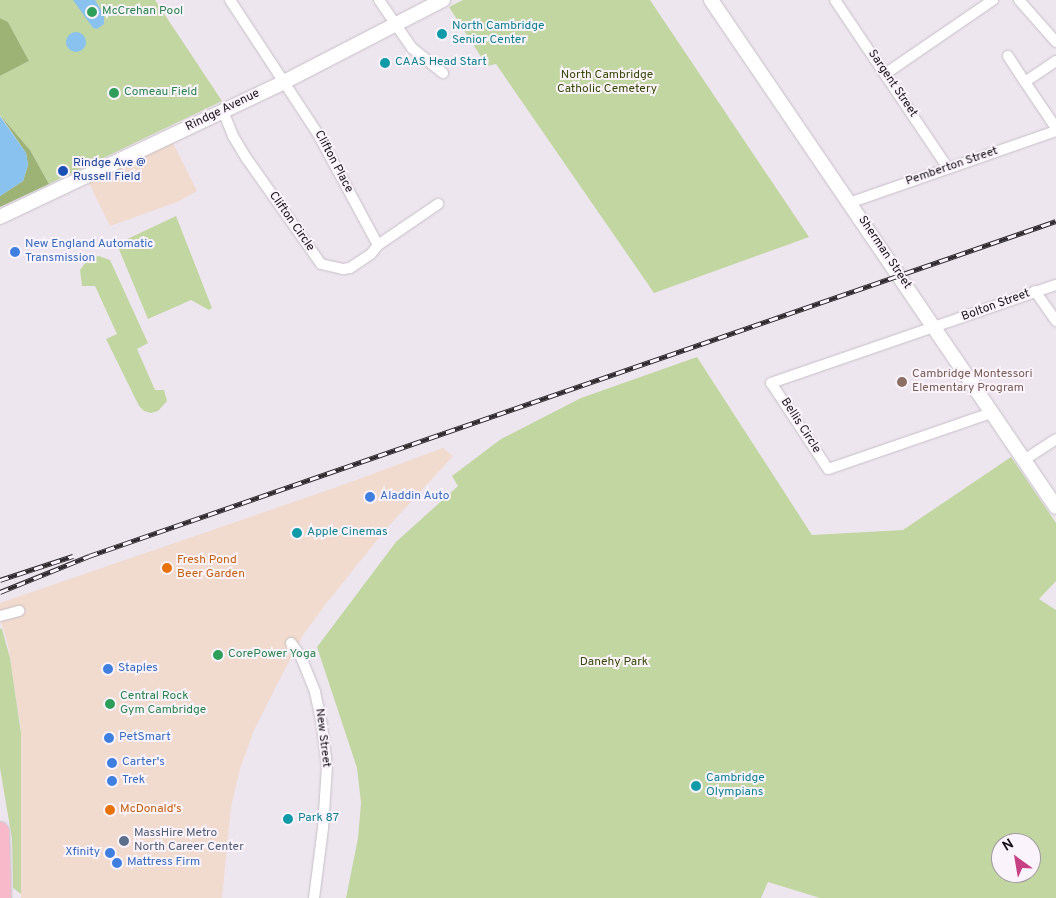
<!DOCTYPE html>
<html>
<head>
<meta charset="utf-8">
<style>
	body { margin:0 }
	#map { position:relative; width:1056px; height:898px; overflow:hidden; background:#eee6ef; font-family:Overpass,sans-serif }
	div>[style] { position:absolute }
	.commercial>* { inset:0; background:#f1dace }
	.green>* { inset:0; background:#c2d6a2 }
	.forest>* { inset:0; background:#9cb375 }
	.water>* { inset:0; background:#89c2ef }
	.round { border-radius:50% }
	.roads { filter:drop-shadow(0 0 1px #c6bfc7) drop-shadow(0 0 1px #c6bfc7) }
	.street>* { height:10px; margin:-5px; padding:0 5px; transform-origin:5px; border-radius:5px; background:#fff }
	.secondary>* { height:14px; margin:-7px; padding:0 7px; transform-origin:7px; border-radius:7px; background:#fff }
	.highway>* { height:18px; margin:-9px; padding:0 9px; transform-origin:9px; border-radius:9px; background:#f8baca }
	.rail>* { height:5px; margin-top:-2.5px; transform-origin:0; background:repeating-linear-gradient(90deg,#fbf3fc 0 9px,#2e2a2e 0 18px); box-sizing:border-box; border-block:1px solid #2e2a2e }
	.dots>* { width:14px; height:14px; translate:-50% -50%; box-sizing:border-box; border:2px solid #fbf3fc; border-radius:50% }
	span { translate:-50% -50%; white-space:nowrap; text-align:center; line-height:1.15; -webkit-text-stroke:4px #fbf3fc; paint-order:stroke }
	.leisure-label { font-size:12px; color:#27864d }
	.left { translate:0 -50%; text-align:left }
	.culture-label { font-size:12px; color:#0d838f }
	.park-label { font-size:12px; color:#364901 }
	.street-label { font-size:12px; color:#171417 }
	.transit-label { font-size:12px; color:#164399 }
	.shop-label { font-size:12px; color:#366cbe }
	.right { translate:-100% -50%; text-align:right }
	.education-label { font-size:12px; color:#785e54 }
	.food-label { font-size:12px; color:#c56008 }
	.service-label { font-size:12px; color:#4e5e75 }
	.north { position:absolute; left:991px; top:833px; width:50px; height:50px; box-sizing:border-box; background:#fbf3fc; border:1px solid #a09aa0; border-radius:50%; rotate:328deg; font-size:14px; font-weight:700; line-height:20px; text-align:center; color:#171417 }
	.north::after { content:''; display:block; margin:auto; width:18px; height:22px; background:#c64183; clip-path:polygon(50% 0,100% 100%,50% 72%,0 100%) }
</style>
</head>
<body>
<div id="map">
	<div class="commercial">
		<i style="clip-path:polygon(172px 141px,197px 191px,177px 202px,110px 226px,89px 183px)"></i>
		<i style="clip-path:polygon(443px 448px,453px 456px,386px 529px,325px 605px,303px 635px,283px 673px,254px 730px,240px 769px,231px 807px,222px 898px,21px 898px,21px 729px,8px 645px,0 619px,0 603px,337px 487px)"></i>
	</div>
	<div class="green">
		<i style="clip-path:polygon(0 0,155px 0,222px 101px,49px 184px,30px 150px,0 115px,0 76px,29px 61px,8px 22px,0 18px)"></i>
		<i style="clip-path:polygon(463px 0,650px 0,809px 237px,654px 293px,496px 64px,487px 66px,449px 7px)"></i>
		<i style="clip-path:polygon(176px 216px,212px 308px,209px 310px,191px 300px,148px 319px,118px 247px,121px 242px)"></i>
		<i style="clip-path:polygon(99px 256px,110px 260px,148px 343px,137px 349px,155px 390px,164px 390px,167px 401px,158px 411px,151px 413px,144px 411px,139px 406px,106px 339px,117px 334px,95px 286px,82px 286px,80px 270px,89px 258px)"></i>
		<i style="clip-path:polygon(evenodd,697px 357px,812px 535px,903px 530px,1011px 457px,1056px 523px,1056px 581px,1039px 599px,1056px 610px,1056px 898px,820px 898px,768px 882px,761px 898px,346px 898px,358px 838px,361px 803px,357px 768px,317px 647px,396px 542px,458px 486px,452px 476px,501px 439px,581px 398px,697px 357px,1001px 843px,1031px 843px,1031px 873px,1001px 873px,1001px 843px)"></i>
		<i style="clip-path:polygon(0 628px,2px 629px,10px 658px,21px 733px,21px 894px,13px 888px,12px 839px,0 768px)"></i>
	</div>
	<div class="forest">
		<i style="clip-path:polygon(0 18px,8px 22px,29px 61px,0 76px)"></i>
		<i style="clip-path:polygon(0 115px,30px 150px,49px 184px,0 207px,0 196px,23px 181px,28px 165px,26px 153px)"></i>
	</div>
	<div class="water">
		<i style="clip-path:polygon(73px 0,95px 0,104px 15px,104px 24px,97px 29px,93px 28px)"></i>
		<i class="round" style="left:66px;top:32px;width:20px;height:20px"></i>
		<i style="clip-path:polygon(0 116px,26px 153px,28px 165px,23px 181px,0 196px)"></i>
	</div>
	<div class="roads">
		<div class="street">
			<i style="left:230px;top:0;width:160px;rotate:56.7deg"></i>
			<i style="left:318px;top:134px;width:126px;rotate:61.6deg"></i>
			<i style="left:379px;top:0;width:58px;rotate:55.5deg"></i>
			<i style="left:412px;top:48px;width:40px;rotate:39deg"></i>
			<i style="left:835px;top:0;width:202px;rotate:56.1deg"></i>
			<i style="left:1019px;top:0;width:56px;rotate:48.6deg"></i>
			<i style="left:1008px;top:56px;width:31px;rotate:57deg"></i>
			<i style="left:1056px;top:61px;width:37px;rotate:146deg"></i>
			<i style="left:1025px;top:82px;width:55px;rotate:56deg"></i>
			<i style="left:885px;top:74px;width:131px;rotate:-34.4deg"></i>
			<i style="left:223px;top:111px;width:27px;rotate:68deg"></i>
			<i style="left:233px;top:136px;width:27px;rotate:59deg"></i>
			<i style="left:247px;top:159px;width:128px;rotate:54.8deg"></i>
			<i style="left:321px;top:264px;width:23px;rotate:13deg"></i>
			<i style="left:343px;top:269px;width:7px;rotate:-8deg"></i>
			<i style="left:350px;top:268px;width:25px;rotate:-34deg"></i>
			<i style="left:371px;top:254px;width:11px;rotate:-52deg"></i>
			<i style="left:378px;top:245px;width:73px;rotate:-34.3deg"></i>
			<i style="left:849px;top:203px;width:219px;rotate:-19.2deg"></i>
			<i style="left:1035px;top:291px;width:37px;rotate:55deg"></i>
			<i style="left:991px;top:413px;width:172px;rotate:161deg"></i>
			<i style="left:828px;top:469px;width:103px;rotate:-123.5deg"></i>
			<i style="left:771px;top:383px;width:301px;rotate:-19deg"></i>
			<i style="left:1024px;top:460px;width:38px;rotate:-33deg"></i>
			<i style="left:0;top:616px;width:20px;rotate:-15deg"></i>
			<i style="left:291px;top:643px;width:17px;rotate:54deg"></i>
			<i style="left:301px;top:657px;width:38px;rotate:68deg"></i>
			<i style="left:315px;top:692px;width:35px;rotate:78deg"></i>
			<i style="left:322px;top:726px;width:40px;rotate:82.9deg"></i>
			<i style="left:327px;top:766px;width:62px;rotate:93.7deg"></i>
			<i style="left:323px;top:828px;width:71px;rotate:97.3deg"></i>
		</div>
		<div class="secondary">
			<i style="left:711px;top:0;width:613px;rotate:55.77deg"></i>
			<i style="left:0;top:217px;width:314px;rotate:-25.4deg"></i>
			<i style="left:284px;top:82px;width:179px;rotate:-27.3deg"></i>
		</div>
		<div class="highway">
			<i style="left:0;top:831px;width:67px;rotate:88.3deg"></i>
		</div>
	</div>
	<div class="rail">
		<i style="left:0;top:580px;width:77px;rotate:-18.2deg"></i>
		<i style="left:0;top:592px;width:96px;rotate:-22deg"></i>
		<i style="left:89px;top:556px;width:1023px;rotate:-19.11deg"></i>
	</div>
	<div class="dots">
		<i style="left:92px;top:12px;background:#2e9e5b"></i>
		<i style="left:442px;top:34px;background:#0f9aa8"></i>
		<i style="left:385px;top:63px;background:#0f9aa8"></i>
		<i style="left:114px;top:93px;background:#2e9e5b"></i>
		<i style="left:63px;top:171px;background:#1a4fb4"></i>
		<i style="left:15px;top:252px;background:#3f7fe0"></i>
		<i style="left:902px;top:382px;background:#8d6e63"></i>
		<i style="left:370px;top:497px;background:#3f7fe0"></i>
		<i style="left:297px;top:533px;background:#0f9aa8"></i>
		<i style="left:167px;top:568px;background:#e8710a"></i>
		<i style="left:218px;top:655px;background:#2e9e5b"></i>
		<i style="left:108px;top:669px;background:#3f7fe0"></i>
		<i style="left:110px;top:704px;background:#2e9e5b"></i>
		<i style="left:109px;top:738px;background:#3f7fe0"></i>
		<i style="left:112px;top:763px;background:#3f7fe0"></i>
		<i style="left:112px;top:781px;background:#3f7fe0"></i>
		<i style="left:696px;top:786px;background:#0f9aa8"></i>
		<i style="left:110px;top:810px;background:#e8710a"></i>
		<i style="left:288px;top:819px;background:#0f9aa8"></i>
		<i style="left:124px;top:841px;background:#5c6f8a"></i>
		<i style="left:110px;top:853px;background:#3f7fe0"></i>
		<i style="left:117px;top:863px;background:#3f7fe0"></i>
	</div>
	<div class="leisure-label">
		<span class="left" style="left:102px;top:12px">McCrehan Pool</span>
		<span class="left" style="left:124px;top:93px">Comeau Field</span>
		<span class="left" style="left:228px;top:655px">CorePower Yoga</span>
		<span class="left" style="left:120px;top:704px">Central Rock<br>Gym Cambridge</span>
	</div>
	<div class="culture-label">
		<span class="left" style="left:452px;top:34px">North Cambridge<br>Senior Center</span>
		<span class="left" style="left:395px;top:63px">CAAS Head Start</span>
		<span class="left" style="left:307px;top:533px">Apple Cinemas</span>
		<span class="left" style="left:706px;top:786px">Cambridge<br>Olympians</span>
		<span class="left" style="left:298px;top:819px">Park 87</span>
	</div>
	<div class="park-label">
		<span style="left:607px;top:83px">North Cambridge<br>Catholic Cemetery</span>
		<span style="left:614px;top:663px">Danehy Park</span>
	</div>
	<div class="street-label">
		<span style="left:892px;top:84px;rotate:56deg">Sargent Street</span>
		<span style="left:223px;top:111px;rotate:-26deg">Rindge Avenue</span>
		<span style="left:333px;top:162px;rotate:62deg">Clifton Place</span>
		<span style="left:952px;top:167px;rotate:-19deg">Pemberton Street</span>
		<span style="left:291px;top:222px;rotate:55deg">Clifton Circle</span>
		<span style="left:884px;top:253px;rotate:56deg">Sherman Street</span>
		<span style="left:996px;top:306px;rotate:-20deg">Bolton Street</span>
		<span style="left:800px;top:426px;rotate:57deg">Bellis Circle</span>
		<span style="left:322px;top:738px;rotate:83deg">New Street</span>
	</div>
	<div class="transit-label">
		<span class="left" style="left:73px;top:171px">Rindge Ave @<br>Russell Field</span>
	</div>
	<div class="shop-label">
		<span class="left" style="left:25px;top:252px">New England Automatic<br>Transmission</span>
		<span class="left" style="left:380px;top:497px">Aladdin Auto</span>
		<span class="left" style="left:118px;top:669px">Staples</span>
		<span class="left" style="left:119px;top:738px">PetSmart</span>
		<span class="left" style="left:122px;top:763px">Carter's</span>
		<span class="left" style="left:122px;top:781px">Trek</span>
		<span class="right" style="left:100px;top:853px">Xfinity</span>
		<span class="left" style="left:127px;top:863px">Mattress Firm</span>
	</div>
	<div class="education-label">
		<span class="left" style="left:912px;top:382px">Cambridge Montessori<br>Elementary Program</span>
	</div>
	<div class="food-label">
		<span class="left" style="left:177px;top:568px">Fresh Pond<br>Beer Garden</span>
		<span class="left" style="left:120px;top:810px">McDonald's</span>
	</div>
	<div class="service-label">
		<span class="left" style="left:134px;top:841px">MassHire Metro<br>North Career Center</span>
	</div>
	<div class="north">N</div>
</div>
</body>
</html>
